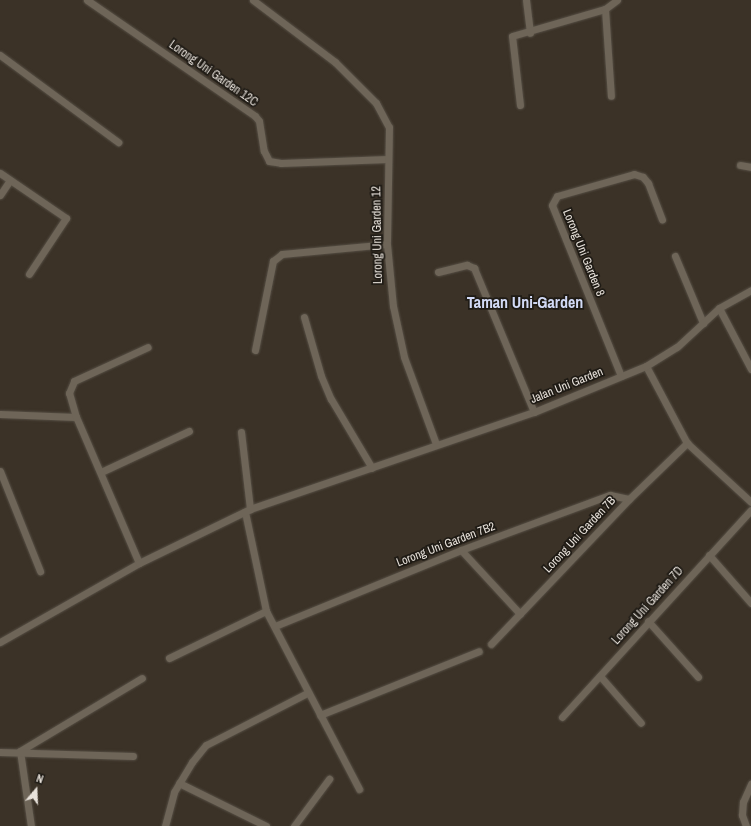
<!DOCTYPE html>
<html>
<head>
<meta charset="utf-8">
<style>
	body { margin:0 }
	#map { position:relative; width:751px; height:826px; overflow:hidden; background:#3b3227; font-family:"Archivo Narrow",sans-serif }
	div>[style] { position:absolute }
	.roads { filter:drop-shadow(0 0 1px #554e44) drop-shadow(0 0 1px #554e44) }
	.street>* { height:7px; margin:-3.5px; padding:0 3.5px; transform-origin:3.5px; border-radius:3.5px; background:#6e6558 }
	span { translate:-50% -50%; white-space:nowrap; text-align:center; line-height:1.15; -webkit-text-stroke:3.5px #1f1b15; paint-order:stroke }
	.street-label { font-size:12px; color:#e8e2db }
	.district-label { font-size:16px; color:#d2daf6; font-weight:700 }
	.north { position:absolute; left:16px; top:770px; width:40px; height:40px; -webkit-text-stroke:3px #1f1b15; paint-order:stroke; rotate:19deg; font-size:11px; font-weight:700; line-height:16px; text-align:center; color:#e8e2db }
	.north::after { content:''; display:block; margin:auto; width:14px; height:18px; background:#e8e2db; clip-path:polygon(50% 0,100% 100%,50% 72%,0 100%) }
</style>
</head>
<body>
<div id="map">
	<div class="roads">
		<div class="street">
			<i style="left:87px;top:0;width:204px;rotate:34.6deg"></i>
			<i style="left:255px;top:116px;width:6px;rotate:51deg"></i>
			<i style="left:259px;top:121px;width:30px;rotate:81deg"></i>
			<i style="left:264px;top:151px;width:11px;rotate:63deg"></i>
			<i style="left:269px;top:161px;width:12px;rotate:9deg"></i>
			<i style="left:281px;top:163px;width:107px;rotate:-2.1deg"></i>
			<i style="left:253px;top:0;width:103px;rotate:37.1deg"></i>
			<i style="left:335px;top:62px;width:58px;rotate:45deg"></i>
			<i style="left:376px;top:103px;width:27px;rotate:62deg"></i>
			<i style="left:389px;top:127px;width:117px;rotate:91deg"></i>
			<i style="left:387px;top:244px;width:62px;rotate:84.5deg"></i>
			<i style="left:393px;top:306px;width:52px;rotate:77.8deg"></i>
			<i style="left:404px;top:357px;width:93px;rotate:69.8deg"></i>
			<i style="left:526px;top:0;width:33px;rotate:83deg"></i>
			<i style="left:605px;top:9px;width:87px;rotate:86.1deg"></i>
			<i style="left:0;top:55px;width:147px;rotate:36.4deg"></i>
			<i style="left:520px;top:105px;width:69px;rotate:-96.6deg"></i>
			<i style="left:512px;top:36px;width:97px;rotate:-16.2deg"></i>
			<i style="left:605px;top:9px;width:15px;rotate:-37deg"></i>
			<i style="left:740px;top:165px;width:11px;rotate:10deg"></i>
			<i style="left:0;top:173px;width:80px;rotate:34.3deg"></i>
			<i style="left:66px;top:218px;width:67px;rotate:123.5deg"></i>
			<i style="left:0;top:195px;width:18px;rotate:-56deg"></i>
			<i style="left:675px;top:256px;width:73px;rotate:67.3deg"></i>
			<i style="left:438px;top:272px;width:30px;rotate:-14deg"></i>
			<i style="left:467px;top:265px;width:8px;rotate:23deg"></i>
			<i style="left:474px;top:268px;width:156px;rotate:67.4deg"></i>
			<i style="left:719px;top:308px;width:69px;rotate:62.3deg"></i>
			<i style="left:304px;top:317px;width:61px;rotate:73.9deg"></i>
			<i style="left:321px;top:376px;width:25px;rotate:67deg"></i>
			<i style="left:331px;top:399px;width:80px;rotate:59.3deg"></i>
			<i style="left:255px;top:350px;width:91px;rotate:-78.6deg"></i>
			<i style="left:273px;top:261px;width:11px;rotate:-38deg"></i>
			<i style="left:282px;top:254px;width:105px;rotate:-5.4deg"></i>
			<i style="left:646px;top:366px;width:87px;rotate:62deg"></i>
			<i style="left:687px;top:443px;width:87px;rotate:42.7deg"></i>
			<i style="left:621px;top:376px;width:184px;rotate:-112deg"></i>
			<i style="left:552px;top:205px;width:10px;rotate:-61deg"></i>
			<i style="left:557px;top:196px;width:80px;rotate:-15.9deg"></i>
			<i style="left:634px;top:174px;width:9px;rotate:18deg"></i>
			<i style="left:643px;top:177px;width:8px;rotate:50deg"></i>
			<i style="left:648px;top:183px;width:39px;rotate:69deg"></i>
			<i style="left:0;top:414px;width:76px;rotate:2.3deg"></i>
			<i style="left:241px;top:432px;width:78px;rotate:83.3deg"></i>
			<i style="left:0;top:471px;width:108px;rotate:68.2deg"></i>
			<i style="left:101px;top:472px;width:97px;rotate:-25deg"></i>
			<i style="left:245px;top:512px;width:101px;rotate:78deg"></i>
			<i style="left:266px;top:611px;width:201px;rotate:62.4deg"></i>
			<i style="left:461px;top:550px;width:87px;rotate:47.3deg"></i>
			<i style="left:709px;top:555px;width:64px;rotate:48.8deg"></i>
			<i style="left:139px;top:563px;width:159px;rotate:-113.3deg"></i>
			<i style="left:76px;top:417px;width:25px;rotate:-106deg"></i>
			<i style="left:69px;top:393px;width:13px;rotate:-67deg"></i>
			<i style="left:74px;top:381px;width:81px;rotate:-24.7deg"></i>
			<i style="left:648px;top:621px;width:75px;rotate:48.2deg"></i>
			<i style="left:275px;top:626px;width:201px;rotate:-22.2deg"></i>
			<i style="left:461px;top:550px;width:159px;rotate:-20.3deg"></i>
			<i style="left:610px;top:495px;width:19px;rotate:12deg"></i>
			<i style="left:0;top:642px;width:160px;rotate:-29.6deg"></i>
			<i style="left:139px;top:563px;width:123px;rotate:-25.9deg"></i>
			<i style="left:250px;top:509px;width:300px;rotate:-18.9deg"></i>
			<i style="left:534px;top:412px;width:121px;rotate:-22.3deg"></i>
			<i style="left:646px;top:366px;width:36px;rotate:-32deg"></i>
			<i style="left:677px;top:347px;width:57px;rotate:-42.9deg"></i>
			<i style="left:719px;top:308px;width:37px;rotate:-29deg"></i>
			<i style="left:491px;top:644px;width:200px;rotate:-46.4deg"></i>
			<i style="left:629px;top:499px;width:81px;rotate:-44deg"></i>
			<i style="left:169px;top:658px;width:108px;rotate:-25.9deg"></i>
			<i style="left:600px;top:676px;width:62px;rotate:48.9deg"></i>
			<i style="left:320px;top:715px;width:171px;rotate:-21.9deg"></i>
			<i style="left:562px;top:717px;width:280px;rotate:-47.6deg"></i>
			<i style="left:20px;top:751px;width:142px;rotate:-30.9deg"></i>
			<i style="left:20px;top:751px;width:76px;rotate:81.7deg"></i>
			<i style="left:0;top:752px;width:133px;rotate:1.7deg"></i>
			<i style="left:179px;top:783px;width:97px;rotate:26.3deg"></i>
			<i style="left:165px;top:826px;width:35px;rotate:-75deg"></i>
			<i style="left:174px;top:792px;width:35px;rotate:-59deg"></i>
			<i style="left:192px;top:762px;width:22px;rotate:-51deg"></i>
			<i style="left:206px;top:745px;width:114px;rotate:-27.2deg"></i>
			<i style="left:294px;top:826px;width:59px;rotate:-53.3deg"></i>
			<i style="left:746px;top:826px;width:12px;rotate:-110deg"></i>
			<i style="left:742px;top:815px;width:13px;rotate:-86deg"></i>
			<i style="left:743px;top:802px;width:20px;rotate:-66deg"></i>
		</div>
	</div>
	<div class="street-label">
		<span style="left:213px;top:74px;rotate:35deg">Lorong Uni Garden 12C</span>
		<span style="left:378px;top:235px;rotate:-91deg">Lorong Uni Garden 12</span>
		<span style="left:583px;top:253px;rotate:68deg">Lorong Uni Garden 8</span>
		<span style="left:567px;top:386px;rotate:-22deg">Jalan Uni Garden</span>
		<span style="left:580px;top:535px;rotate:-47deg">Lorong Uni Garden 7B</span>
		<span style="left:446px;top:545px;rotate:-21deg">Lorong Uni Garden 7B2</span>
		<span style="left:648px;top:606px;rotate:-48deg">Lorong Uni Garden 7D</span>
	</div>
	<div class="district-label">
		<span style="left:525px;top:302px">Taman Uni-Garden</span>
	</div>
	<div class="north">N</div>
</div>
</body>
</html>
